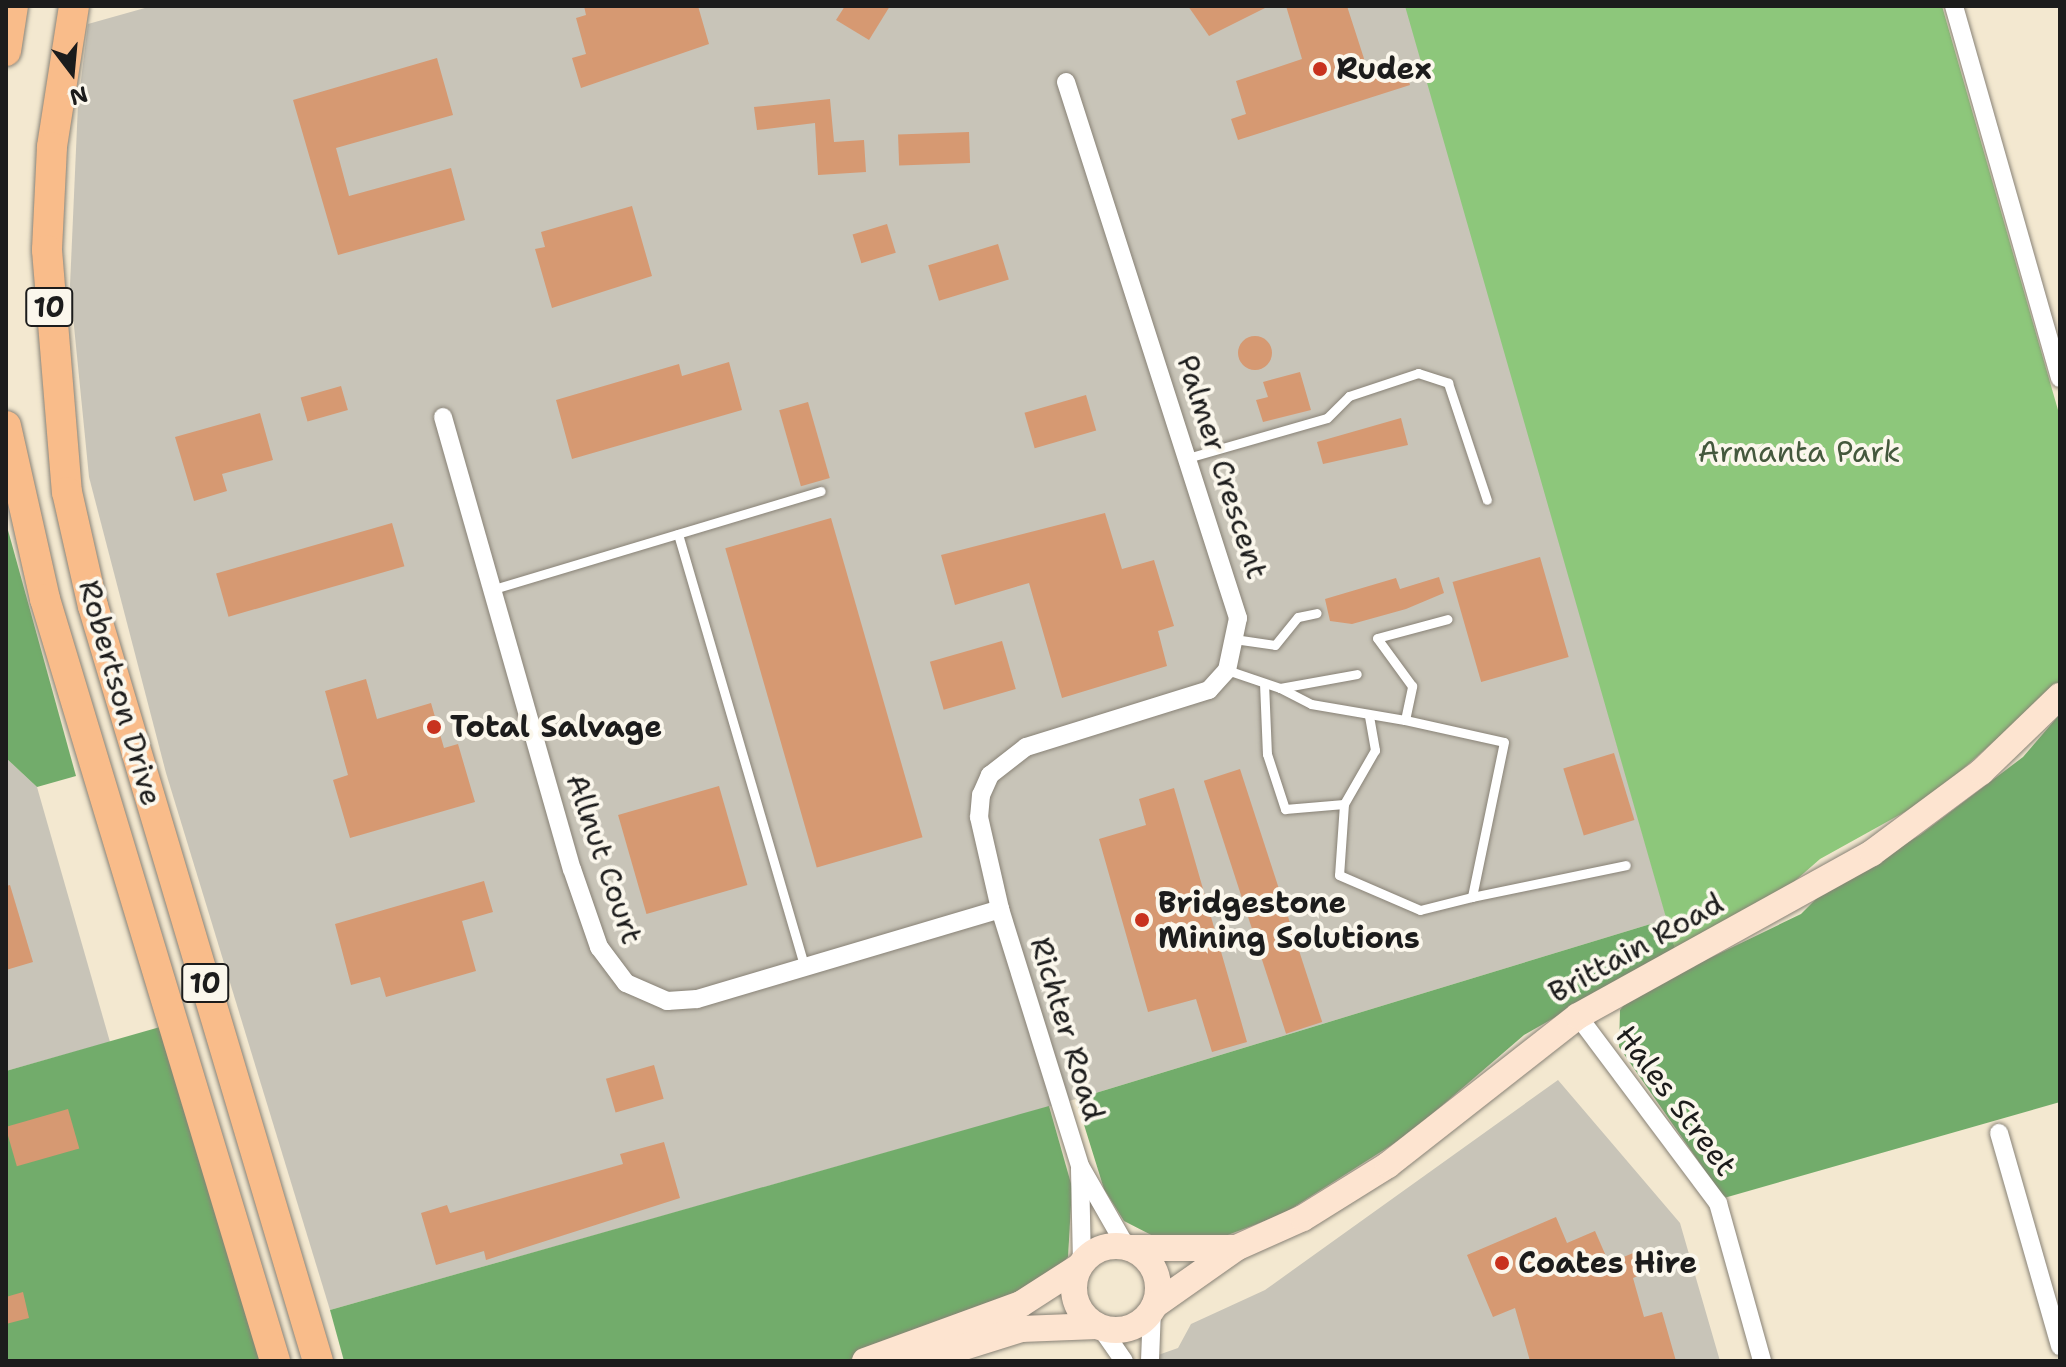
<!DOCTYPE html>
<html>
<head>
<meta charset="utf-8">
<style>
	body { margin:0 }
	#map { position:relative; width:2066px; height:1367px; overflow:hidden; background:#f3e8d0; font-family:"Shantell Sans",sans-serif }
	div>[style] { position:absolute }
	.industrial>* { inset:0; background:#c8c4b8 }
	.green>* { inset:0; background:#8dc77b }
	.forest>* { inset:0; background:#72ac6b }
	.building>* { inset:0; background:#d69972; transform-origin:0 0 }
	.round { border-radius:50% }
	.roads { filter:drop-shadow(0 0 2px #888276) drop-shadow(0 0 2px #888276) }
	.service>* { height:9px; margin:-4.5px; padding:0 4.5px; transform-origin:4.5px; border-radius:4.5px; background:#fff }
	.minor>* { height:18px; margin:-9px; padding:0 9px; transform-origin:9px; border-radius:9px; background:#fff }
	.secondary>* { height:26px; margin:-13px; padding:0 13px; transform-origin:13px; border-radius:13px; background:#fde4d0 }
	.secondary>.ring { margin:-13px; padding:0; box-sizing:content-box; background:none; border:26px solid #fde4d0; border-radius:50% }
	.trunk>* { height:30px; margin:-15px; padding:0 15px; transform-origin:15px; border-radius:15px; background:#f9bc8a }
	.dots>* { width:22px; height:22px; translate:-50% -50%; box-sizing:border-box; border:4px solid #fbf7ec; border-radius:50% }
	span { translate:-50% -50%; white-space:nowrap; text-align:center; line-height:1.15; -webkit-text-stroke:8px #fbf7ec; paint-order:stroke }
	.shield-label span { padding:2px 6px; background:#fbf7ec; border:2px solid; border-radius:6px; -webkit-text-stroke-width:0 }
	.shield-label { font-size:28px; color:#1c1c1c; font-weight:700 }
	.poi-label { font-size:30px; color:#1c1c1c; font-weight:700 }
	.left { translate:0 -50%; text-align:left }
	.park-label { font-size:30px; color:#44583d }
	.street-label { font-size:30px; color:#1c1c1c }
	.frame { position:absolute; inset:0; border:8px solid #1c1c1c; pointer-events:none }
	.north { position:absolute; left:32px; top:32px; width:80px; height:80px; -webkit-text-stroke:6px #fbf7ec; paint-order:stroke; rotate:164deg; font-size:22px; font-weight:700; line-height:32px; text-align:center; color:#1c1c1c }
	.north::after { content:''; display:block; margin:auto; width:28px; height:36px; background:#1c1c1c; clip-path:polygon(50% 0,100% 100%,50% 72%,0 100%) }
</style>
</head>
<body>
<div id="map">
	<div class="industrial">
		<i style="clip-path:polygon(152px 6px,1406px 6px,1667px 919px,1076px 1099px,330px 1310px,166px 773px,89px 477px,70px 286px,78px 104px,88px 24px)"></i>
		<i style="clip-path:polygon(6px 758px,37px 787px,110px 1042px,6px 1071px)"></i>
		<i style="clip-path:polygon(1558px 1080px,1680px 1223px,1720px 1361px,1141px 1361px,1178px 1348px,1191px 1324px,1265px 1290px)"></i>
	</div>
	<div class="green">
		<i style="clip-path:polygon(1405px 6px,1942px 6px,2060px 417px,2060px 683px,1930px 798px,1820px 859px,1780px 894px,1675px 949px)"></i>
	</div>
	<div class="forest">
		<i style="clip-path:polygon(6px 523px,76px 776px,37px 787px,6px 758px)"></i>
		<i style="clip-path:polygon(2060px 714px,2060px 1102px,1724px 1198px,1619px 1047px,1620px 1010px,1631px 996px,1801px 914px,1822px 893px,1920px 835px,2023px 757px)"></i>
		<i style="clip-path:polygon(1667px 919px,1675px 949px,1524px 1035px,1409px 1134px,1283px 1214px,1225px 1236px,1165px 1242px,1124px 1221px,1104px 1189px,1076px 1099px)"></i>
		<i style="clip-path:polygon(160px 1027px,260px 1361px,6px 1361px,6px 1071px)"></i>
		<i style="clip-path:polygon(1049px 1106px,1072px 1187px,1068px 1257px,1046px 1281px,846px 1361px,344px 1361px,330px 1310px)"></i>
	</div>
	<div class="building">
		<i style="clip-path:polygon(584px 6px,698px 6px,709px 44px,581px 88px,572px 58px,586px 54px,576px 18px,586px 15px)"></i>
		<i style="clip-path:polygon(845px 6px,890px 6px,869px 40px,836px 20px)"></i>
		<i style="clip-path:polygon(1188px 6px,1269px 6px,1209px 36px)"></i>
		<i style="clip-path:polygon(1286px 6px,1347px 6px,1369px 74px,1403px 63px,1410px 85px,1238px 140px,1231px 119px,1246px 114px,1236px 81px,1302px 59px)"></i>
		<i style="clip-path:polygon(437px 58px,453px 115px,336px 148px,349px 196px,451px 168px,465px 220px,338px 255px,293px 100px)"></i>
		<i style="clip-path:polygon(830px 99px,834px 142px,864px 140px,866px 172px,818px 175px,815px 123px,757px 130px,754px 107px)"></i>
		<i style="left:969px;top:132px;width:31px;height:71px;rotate:88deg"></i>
		<i style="clip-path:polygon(632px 206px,652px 276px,552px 308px,535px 249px,545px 247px,541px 232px)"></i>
		<i style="left:887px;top:224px;width:30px;height:36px;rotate:73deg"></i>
		<i style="left:998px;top:244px;width:37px;height:73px;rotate:73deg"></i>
		<i class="round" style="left:1238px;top:336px;width:34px;height:34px"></i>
		<i style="clip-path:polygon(729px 362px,742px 410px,572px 459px,556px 400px,679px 364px,682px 376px)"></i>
		<i style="clip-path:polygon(1300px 372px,1311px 410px,1263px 422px,1256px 400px,1268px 397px,1263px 382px)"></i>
		<i style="left:341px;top:386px;width:25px;height:42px;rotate:74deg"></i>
		<i style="left:1086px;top:395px;width:37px;height:64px;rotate:74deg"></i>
		<i style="left:808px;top:402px;width:79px;height:30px;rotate:74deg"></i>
		<i style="clip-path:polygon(260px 413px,273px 460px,222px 474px,227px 491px,194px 501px,175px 437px)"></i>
		<i style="clip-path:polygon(1401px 418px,1408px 445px,1323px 464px,1317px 442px)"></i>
		<i style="clip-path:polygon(1105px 513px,1122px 569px,1154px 560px,1174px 626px,1158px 631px,1167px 666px,1062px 698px,1029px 583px,955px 605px,941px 555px)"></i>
		<i style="left:831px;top:518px;width:332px;height:110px;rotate:74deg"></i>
		<i style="left:392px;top:523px;width:45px;height:183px;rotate:74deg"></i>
		<i style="left:1540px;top:557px;width:104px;height:91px;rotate:74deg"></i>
		<i style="clip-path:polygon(1439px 577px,1444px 593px,1406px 609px,1352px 624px,1330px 621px,1325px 599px,1396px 578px,1400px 589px)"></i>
		<i style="left:1002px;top:641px;width:50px;height:75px;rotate:74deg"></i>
		<i style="clip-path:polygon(366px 679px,377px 719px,431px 703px,444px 748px,458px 744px,475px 802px,350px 838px,333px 780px,348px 775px,325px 691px)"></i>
		<i style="left:1614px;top:753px;width:70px;height:53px;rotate:73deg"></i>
		<i style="left:1240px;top:769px;width:266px;height:38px;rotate:72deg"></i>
		<i style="left:719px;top:786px;width:103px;height:105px;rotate:74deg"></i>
		<i style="clip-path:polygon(1174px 788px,1247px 1042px,1212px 1052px,1196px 999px,1148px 1012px,1099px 839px,1146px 825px,1139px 799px)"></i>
		<i style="clip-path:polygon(484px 881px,493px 912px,462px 921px,476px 971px,386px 997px,380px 977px,351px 985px,335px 924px)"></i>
		<i style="clip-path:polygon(10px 885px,33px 962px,6px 970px,6px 886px)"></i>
		<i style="left:654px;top:1065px;width:35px;height:50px;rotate:74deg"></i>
		<i style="left:68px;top:1109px;width:41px;height:65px;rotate:74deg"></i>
		<i style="clip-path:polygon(664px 1142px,680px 1198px,486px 1260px,484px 1251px,436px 1265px,421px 1213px,447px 1205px,450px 1213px,623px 1164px,620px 1154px)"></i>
		<i style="clip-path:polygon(1556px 1217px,1567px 1243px,1595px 1231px,1609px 1263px,1638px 1251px,1647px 1272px,1633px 1278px,1644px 1317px,1662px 1312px,1676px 1361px,1530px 1361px,1515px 1308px,1493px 1317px,1467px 1255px)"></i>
		<i style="clip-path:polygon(23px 1292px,29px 1318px,6px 1324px,6px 1297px)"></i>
	</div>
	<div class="roads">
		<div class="service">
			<i style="left:1191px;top:457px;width:141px;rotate:-16deg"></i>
			<i style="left:1327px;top:418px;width:31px;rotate:-45deg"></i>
			<i style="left:1349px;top:396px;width:73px;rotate:-18.4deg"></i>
			<i style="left:1418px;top:373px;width:32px;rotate:18deg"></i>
			<i style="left:1448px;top:383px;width:123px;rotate:71.6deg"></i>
			<i style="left:678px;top:534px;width:451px;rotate:73.7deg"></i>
			<i style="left:494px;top:589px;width:341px;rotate:-16.7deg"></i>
			<i style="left:1234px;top:639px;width:41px;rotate:8.3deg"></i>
			<i style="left:1275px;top:645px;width:36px;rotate:-51deg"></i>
			<i style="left:1298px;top:617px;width:19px;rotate:-12deg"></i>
			<i style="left:1227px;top:670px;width:56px;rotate:18.8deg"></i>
			<i style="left:1280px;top:688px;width:78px;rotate:-10.3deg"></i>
			<i style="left:1264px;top:683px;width:71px;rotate:87.6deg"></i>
			<i style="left:1267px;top:754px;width:58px;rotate:71.9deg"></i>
			<i style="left:1285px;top:809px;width:59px;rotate:-4.8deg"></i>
			<i style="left:1280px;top:688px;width:35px;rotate:27deg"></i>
			<i style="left:1311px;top:704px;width:95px;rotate:9.7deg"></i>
			<i style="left:1405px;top:720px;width:35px;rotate:-78deg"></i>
			<i style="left:1412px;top:686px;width:59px;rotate:-126.1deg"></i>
			<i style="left:1377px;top:638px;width:73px;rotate:-15deg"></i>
			<i style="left:1369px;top:716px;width:35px;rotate:80deg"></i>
			<i style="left:1375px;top:750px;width:62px;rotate:119.9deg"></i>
			<i style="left:1344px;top:804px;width:71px;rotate:94deg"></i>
			<i style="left:1339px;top:875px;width:88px;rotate:23.4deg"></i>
			<i style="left:1420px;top:910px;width:54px;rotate:-14deg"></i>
			<i style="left:1405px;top:720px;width:101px;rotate:12.5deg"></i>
			<i style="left:1504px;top:742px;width:158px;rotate:101.7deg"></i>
			<i style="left:1472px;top:897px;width:157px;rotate:-11.7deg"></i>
		</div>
		<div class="minor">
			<i style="left:1954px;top:6px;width:387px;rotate:74.1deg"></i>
			<i style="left:1066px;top:82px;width:563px;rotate:72.21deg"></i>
			<i style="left:1238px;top:618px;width:53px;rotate:101.9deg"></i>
			<i style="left:1227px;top:670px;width:27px;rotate:132deg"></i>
			<i style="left:1209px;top:690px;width:192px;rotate:162.7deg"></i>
			<i style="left:1026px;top:747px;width:46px;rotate:142.1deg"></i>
			<i style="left:990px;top:775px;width:22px;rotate:114deg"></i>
			<i style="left:981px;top:795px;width:22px;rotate:95deg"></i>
			<i style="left:979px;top:817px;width:94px;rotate:77.1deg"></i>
			<i style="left:1000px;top:909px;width:269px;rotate:72.7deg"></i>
			<i style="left:1080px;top:1166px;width:95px;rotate:60.2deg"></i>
			<i style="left:443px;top:417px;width:470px;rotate:74.1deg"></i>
			<i style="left:572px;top:869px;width:83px;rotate:70.9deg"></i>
			<i style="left:599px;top:947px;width:45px;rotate:53.1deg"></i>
			<i style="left:626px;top:983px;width:45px;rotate:23.7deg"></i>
			<i style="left:667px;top:1001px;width:30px;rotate:-4deg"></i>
			<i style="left:697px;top:999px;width:316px;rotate:-16.5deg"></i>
			<i style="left:1578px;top:1016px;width:234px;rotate:53.2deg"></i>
			<i style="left:1718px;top:1203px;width:164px;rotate:74.4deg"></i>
			<i style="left:1999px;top:1133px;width:222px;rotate:74deg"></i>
			<i style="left:1080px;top:1169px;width:95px;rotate:88.8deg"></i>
			<i style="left:1101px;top:1328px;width:40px;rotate:55.1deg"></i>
			<i style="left:1150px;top:1361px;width:51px;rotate:-87.8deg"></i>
		</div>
		<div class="secondary">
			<i class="ring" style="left:1074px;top:1246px;width:58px;height:58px"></i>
			<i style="left:1130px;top:1248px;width:103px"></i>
			<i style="left:1155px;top:1305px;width:99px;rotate:-35.1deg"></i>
			<i style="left:1236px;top:1248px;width:73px;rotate:-24.1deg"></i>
			<i style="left:1303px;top:1218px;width:100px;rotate:-31.9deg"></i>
			<i style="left:1388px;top:1165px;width:241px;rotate:-38.1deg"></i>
			<i style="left:1578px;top:1016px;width:336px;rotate:-29deg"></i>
			<i style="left:1872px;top:853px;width:136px;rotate:-36.6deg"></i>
			<i style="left:1981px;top:772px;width:110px;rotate:-43.9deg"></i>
			<i style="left:865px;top:1361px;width:166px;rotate:-20.1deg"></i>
			<i style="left:1021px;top:1304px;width:70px;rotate:-32.8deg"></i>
			<i style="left:919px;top:1361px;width:107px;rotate:-17.4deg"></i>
			<i style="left:1021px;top:1329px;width:76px;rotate:-2.3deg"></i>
		</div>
		<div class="trunk">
			<i style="left:74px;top:6px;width:143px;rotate:98.9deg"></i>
			<i style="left:52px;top:147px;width:103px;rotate:92.8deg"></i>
			<i style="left:47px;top:250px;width:243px;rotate:85.3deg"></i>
			<i style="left:67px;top:492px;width:117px;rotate:77.2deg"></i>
			<i style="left:93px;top:606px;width:788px;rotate:73.41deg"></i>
			<i style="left:6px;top:51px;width:46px;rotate:-81.2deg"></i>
			<i style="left:6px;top:426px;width:177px;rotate:77.3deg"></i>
			<i style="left:45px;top:599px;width:796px;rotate:73.2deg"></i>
		</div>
	</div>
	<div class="dots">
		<i style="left:1320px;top:69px;background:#c8321e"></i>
		<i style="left:434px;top:727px;background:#c8321e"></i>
		<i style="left:1142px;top:920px;background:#c8321e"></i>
		<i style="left:1502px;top:1263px;background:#c8321e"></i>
	</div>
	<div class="shield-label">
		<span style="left:49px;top:307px">10</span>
		<span style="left:205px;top:983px">10</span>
	</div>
	<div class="poi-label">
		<span class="left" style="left:1336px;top:69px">Rudex</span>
		<span class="left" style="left:450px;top:727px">Total Salvage</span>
		<span class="left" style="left:1158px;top:920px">Bridgestone<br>Mining Solutions</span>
		<span class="left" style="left:1518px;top:1263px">Coates Hire</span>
	</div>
	<div class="park-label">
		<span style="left:1799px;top:452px">Armanta Park</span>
	</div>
	<div class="street-label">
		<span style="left:1222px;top:467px;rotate:72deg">Palmer Crescent</span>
		<span style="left:120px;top:693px;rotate:74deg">Robertson Drive</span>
		<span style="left:604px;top:859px;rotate:71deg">Allnut Court</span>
		<span style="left:1636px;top:948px;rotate:-29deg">Brittain Road</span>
		<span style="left:1067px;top:1029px;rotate:73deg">Richter Road</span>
		<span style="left:1676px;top:1101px;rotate:53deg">Hales Street</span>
	</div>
	<div class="frame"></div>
	<div class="north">N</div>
</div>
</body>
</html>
